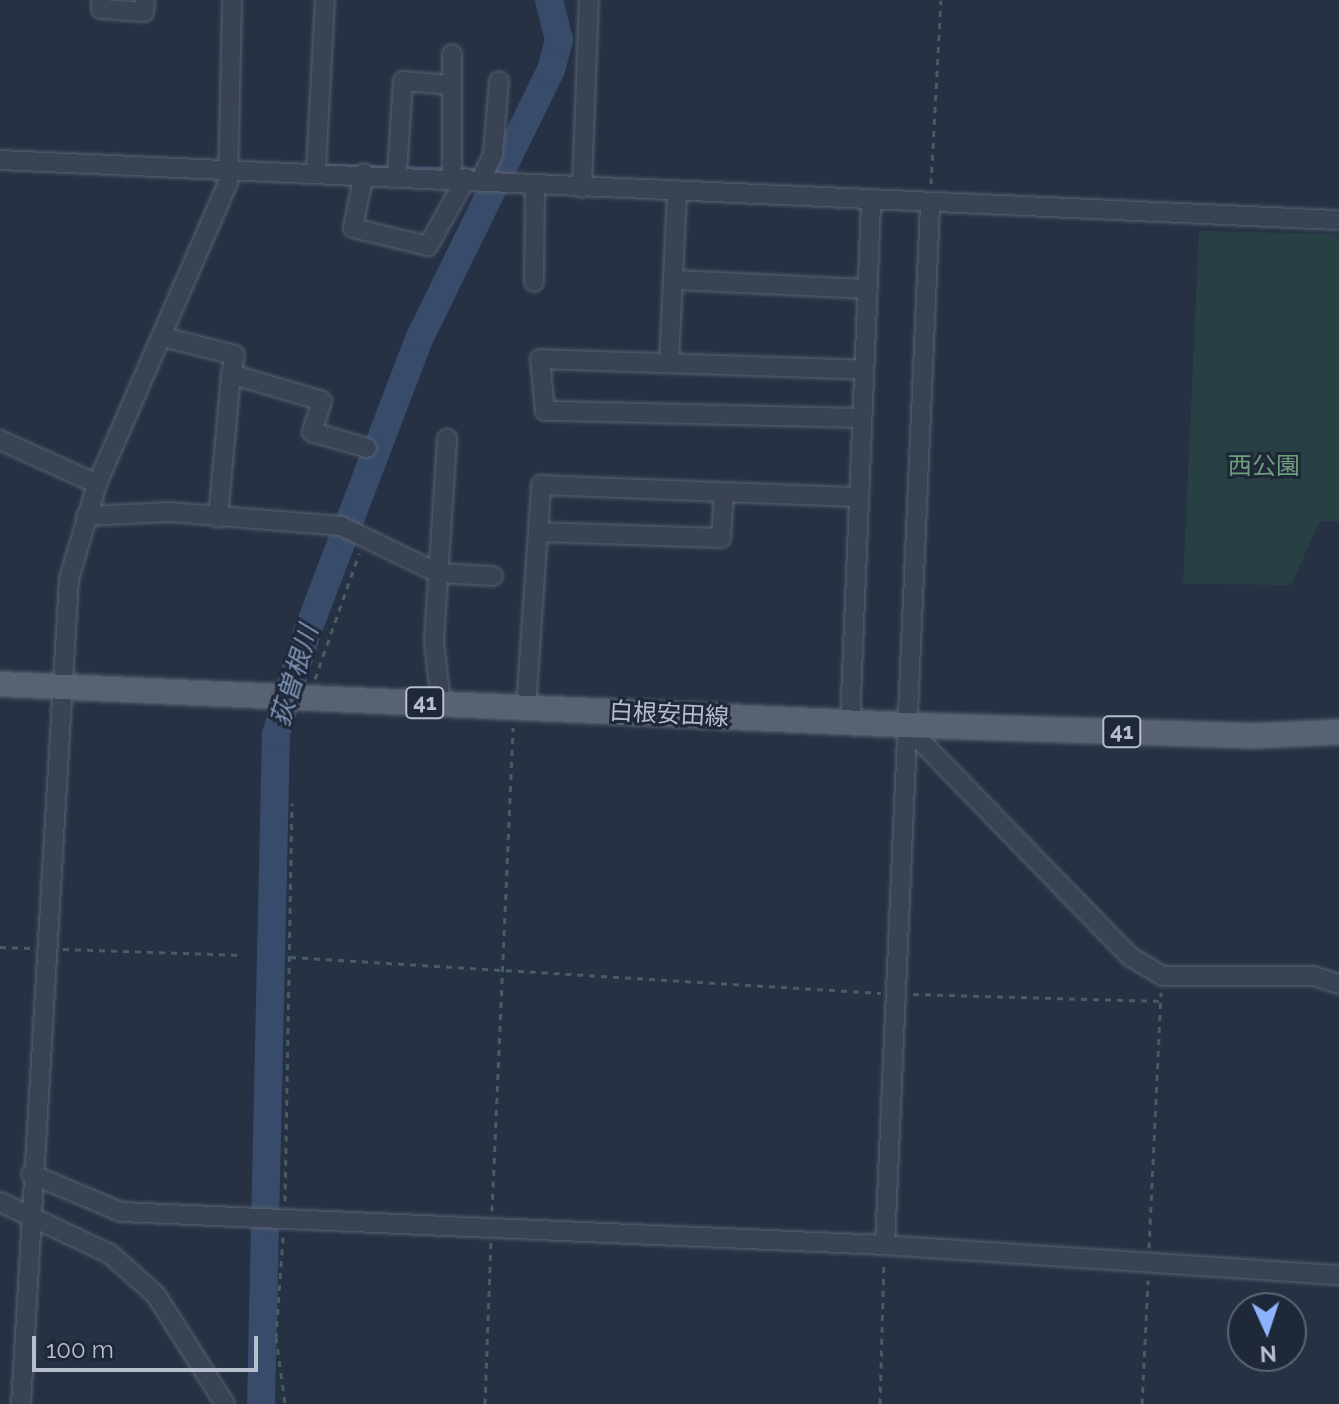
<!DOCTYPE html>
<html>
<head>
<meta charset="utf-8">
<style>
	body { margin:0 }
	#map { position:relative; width:1339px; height:1404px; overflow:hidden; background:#263143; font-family:Raleway,"Noto Sans JP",sans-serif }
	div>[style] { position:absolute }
	.green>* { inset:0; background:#284044 }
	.stream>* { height:5px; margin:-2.5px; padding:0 2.5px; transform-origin:2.5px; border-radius:2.5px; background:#394b6b }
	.river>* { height:28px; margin:-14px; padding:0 14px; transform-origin:14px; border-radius:14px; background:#394b6b }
	.path>* { height:3px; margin-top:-1.5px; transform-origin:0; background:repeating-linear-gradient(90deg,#465d61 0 6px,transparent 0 12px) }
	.roads { filter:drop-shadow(0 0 2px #586170) drop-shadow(0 0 2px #586170) }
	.minor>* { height:18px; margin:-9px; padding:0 9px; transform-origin:9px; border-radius:9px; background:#3a4353 }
	.major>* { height:24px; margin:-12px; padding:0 12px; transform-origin:12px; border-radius:12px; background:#586273 }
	span { translate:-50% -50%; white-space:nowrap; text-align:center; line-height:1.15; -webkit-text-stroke:6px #1f2838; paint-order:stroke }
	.shield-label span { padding:2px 6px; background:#1f2838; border:2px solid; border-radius:6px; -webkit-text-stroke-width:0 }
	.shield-label { font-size:22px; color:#b7bfcd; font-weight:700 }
	.park-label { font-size:24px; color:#6e9e7b }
	.street-label { font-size:24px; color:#b7bfcd }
	.water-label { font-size:26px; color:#7d93b5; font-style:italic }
	.north { position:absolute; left:1227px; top:1292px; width:80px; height:80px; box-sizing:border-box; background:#1f2838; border:2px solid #5c6474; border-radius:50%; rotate:177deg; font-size:22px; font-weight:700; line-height:32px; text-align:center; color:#b7bfcd }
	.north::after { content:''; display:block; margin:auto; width:28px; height:36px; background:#8db3fc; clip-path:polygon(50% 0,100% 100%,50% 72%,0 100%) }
	.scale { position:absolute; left:32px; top:1336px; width:226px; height:36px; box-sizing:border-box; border:4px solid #b7bfcd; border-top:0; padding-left:10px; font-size:24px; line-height:28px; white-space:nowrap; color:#b7bfcd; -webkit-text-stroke:6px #1f2838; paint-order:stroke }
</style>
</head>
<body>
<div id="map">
	<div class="green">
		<i style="clip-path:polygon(1199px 231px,1339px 234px,1339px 522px,1320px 521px,1291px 585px,1183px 584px)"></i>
	</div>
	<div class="stream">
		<i style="left:329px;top:166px;width:118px;rotate:1.5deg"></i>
		<i style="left:457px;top:169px;width:22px;rotate:3deg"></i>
	</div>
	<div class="river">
		<i style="left:261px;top:1404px;width:670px;rotate:-88.72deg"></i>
		<i style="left:276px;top:734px;width:103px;rotate:-73.1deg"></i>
		<i style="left:306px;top:635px;width:319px;rotate:-69.1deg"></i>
		<i style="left:420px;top:337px;width:297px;rotate:-63.9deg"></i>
		<i style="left:551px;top:70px;width:31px;rotate:-75deg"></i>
		<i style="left:559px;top:40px;width:41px;rotate:-104deg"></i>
	</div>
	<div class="path">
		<i style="left:931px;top:184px;width:184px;rotate:-86.9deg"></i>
		<i style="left:315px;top:679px;width:133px;rotate:-70.6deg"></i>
		<i style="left:0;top:947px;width:31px;rotate:2deg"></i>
		<i style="left:63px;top:949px;width:180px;rotate:1.9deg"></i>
		<i style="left:290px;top:957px;width:592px;rotate:3.49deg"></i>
		<i style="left:913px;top:994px;width:248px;rotate:1.6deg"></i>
		<i style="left:285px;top:1201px;width:398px;rotate:-89deg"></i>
		<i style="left:492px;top:1211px;width:484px;rotate:-87.5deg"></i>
		<i style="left:283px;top:1237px;width:100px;rotate:94deg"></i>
		<i style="left:276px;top:1337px;width:68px;rotate:82.3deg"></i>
		<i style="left:1149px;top:1248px;width:256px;rotate:-87.3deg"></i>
		<i style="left:485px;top:1404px;width:162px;rotate:-87.9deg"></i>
		<i style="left:880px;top:1404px;width:143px;rotate:-88.4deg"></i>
		<i style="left:1142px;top:1404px;width:124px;rotate:-87.2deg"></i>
	</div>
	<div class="roads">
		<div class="minor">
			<i style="left:101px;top:0;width:9px;rotate:90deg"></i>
			<i style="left:101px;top:9px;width:43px;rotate:4deg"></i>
			<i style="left:144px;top:12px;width:12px;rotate:-85deg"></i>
			<i style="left:0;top:160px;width:1340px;rotate:2.57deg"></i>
			<i style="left:316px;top:170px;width:170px;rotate:-87deg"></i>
			<i style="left:364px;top:173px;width:56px;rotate:101.3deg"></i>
			<i style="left:353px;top:228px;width:77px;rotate:13.5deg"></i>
			<i style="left:428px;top:246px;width:78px;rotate:-60.8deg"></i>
			<i style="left:397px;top:174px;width:93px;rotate:-86.3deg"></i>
			<i style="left:403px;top:81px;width:49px;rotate:4.7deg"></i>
			<i style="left:452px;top:177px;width:123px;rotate:-90deg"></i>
			<i style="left:481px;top:179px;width:28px;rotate:-64deg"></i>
			<i style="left:493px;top:154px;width:73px;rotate:-85.3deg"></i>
			<i style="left:582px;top:188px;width:188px;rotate:-87.9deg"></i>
			<i style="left:675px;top:280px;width:193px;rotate:2.7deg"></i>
			<i style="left:534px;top:282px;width:95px;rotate:-89.4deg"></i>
			<i style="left:163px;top:337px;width:74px;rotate:14deg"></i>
			<i style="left:235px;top:355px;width:19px;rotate:102deg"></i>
			<i style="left:231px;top:374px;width:95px;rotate:16.5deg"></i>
			<i style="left:322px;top:401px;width:33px;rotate:108deg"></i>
			<i style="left:312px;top:432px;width:57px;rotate:16.2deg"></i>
			<i style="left:669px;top:363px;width:169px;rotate:-87.3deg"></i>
			<i style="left:862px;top:418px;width:317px;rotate:-178.7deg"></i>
			<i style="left:545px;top:411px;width:52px;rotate:-95.5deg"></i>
			<i style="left:540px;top:359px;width:324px;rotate:1.9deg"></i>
			<i style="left:0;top:440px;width:107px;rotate:24.4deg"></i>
			<i style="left:86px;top:516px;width:84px;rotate:-2.7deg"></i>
			<i style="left:170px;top:512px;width:172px;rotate:4.7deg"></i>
			<i style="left:341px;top:526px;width:108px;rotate:25.9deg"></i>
			<i style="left:438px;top:573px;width:55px;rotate:3.1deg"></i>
			<i style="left:218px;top:518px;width:145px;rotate:-84.8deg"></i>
			<i style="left:538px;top:532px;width:183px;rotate:1.9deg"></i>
			<i style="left:721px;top:538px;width:46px;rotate:-86.3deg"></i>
			<i style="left:441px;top:704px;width:63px;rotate:-96.3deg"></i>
			<i style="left:434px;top:641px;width:203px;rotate:-86.3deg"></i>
			<i style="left:526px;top:707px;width:223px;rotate:-86.1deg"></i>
			<i style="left:541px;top:485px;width:318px;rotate:2.2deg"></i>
			<i style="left:850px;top:723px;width:519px;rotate:-87.68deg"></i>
			<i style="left:905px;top:725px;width:324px;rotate:45.8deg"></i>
			<i style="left:1131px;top:957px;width:37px;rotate:31deg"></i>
			<i style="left:1163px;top:976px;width:151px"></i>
			<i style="left:1314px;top:976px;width:26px;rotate:18deg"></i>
			<i style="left:31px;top:1174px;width:98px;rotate:22.9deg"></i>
			<i style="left:121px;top:1212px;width:765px;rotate:2.47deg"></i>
			<i style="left:885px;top:1245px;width:455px;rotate:3.8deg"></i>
			<i style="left:0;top:1202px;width:122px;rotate:25.3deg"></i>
			<i style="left:110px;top:1254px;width:62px;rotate:41.7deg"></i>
			<i style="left:156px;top:1295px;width:129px;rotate:57.7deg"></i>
			<i style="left:885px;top:1245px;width:1041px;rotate:-87.52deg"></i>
			<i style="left:21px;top:1404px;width:826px;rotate:-86.67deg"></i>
			<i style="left:69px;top:579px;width:99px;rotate:-73.6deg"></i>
			<i style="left:97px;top:484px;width:328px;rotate:-66.5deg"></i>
			<i style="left:228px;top:183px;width:183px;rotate:-88.7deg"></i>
		</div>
		<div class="major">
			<i style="left:0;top:684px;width:906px;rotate:2.59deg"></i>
			<i style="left:905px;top:725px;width:346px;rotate:1.8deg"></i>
			<i style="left:1251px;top:736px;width:88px;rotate:-2.6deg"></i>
		</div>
	</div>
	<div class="shield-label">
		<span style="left:425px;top:703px">41</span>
		<span style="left:1122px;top:732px">41</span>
	</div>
	<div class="park-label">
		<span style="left:1264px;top:466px">西公園</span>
	</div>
	<div class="street-label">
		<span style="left:669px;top:714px;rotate:3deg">白根安田線</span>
	</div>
	<div class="water-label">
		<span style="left:295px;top:676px;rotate:-73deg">荻曽根川</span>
	</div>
	<div class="north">N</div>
	<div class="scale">100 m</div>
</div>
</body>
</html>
